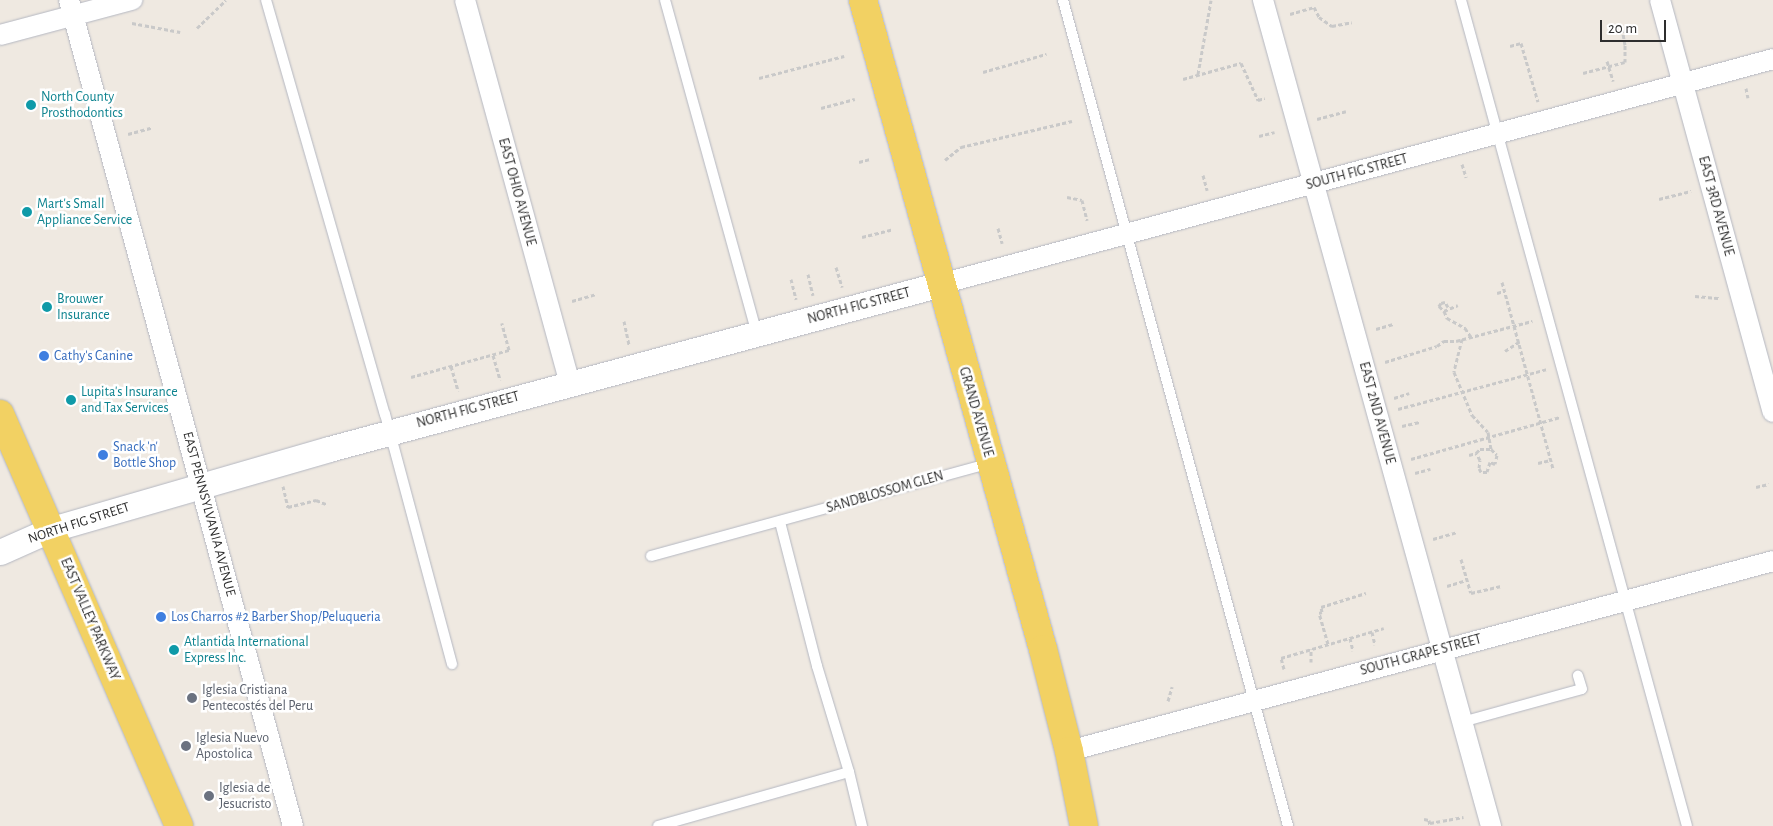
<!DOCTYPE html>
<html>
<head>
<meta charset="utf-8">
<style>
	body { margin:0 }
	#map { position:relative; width:1773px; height:826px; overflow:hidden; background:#efe9e1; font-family:"Alegreya Sans",sans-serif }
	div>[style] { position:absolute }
	.path>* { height:3px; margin-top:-1.5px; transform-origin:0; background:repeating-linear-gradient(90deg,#c9c9c9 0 4px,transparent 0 6.5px) }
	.roads { filter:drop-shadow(0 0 1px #b4b7c1) drop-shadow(0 0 1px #b4b7c1) }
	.service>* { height:10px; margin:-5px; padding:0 5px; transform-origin:5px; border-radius:5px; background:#fff }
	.minor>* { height:20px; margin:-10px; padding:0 10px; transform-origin:10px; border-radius:10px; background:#fff }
	.tertiary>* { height:25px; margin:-12.5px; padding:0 12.5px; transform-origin:12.5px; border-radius:12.5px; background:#fff }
	.primary>* { height:28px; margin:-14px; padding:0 14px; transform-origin:14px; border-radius:14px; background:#f2d163 }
	.dots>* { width:14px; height:14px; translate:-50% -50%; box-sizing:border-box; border:2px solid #fff; border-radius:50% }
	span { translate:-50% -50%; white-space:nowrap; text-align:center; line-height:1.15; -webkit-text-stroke:5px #fff; paint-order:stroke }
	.culture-label { font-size:14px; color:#0d838f }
	.left { translate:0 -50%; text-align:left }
	.street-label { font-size:14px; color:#2e2e2e }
	.shop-label { font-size:14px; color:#366cbe }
	.worship-label { font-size:14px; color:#5b616d }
	.scale { position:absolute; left:1600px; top:20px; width:66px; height:22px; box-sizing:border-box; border:2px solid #2e2e2e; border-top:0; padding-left:6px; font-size:15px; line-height:18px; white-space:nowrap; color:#2e2e2e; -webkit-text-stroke:4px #fff; paint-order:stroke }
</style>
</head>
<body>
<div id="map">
	<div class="path">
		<i style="left:1290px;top:14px;width:25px;rotate:-16deg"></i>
		<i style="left:1314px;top:7px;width:11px;rotate:63deg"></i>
		<i style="left:1319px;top:17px;width:16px;rotate:35deg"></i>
		<i style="left:1332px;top:26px;width:20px;rotate:-11deg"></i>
		<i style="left:132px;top:23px;width:49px;rotate:10.6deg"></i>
		<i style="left:197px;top:28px;width:40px;rotate:-44deg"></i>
		<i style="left:1510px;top:46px;width:11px;rotate:-15deg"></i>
		<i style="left:1521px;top:43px;width:61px;rotate:73.9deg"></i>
		<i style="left:1607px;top:61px;width:21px;rotate:73deg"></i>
		<i style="left:983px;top:72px;width:66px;rotate:-15.9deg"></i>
		<i style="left:1583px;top:73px;width:43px;rotate:-14.7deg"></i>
		<i style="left:1625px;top:62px;width:17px;rotate:-90deg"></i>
		<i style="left:1625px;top:45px;width:17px;rotate:-100deg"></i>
		<i style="left:1198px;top:74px;width:75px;rotate:-80deg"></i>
		<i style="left:759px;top:78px;width:88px;rotate:-14.5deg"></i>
		<i style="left:1183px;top:79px;width:60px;rotate:-15.4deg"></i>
		<i style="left:1241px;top:63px;width:41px;rotate:65.3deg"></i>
		<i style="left:1258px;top:100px;width:7px;rotate:-16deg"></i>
		<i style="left:1746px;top:88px;width:10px;rotate:79deg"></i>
		<i style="left:821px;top:108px;width:35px;rotate:-15deg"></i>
		<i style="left:1317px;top:119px;width:30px;rotate:-15deg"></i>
		<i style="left:128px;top:134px;width:24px;rotate:-15deg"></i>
		<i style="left:1259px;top:136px;width:16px;rotate:-14deg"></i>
		<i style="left:945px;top:160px;width:21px;rotate:-39deg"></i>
		<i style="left:961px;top:147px;width:114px;rotate:-13.2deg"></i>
		<i style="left:859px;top:162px;width:11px;rotate:-15deg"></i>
		<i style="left:1462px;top:164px;width:14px;rotate:73deg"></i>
		<i style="left:1203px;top:175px;width:16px;rotate:75deg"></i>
		<i style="left:1067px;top:197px;width:15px;rotate:11deg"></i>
		<i style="left:1082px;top:200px;width:21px;rotate:76deg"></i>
		<i style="left:1659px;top:199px;width:33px;rotate:-14deg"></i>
		<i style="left:998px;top:228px;width:16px;rotate:75deg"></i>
		<i style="left:862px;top:237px;width:32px;rotate:-14deg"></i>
		<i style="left:836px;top:267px;width:21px;rotate:73deg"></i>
		<i style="left:808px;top:274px;width:22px;rotate:77deg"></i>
		<i style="left:791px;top:279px;width:21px;rotate:76deg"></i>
		<i style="left:1502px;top:282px;width:193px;rotate:74.7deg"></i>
		<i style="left:1497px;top:293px;width:7px;rotate:-16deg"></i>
		<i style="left:1695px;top:296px;width:25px;rotate:5deg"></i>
		<i style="left:572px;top:301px;width:25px;rotate:-16deg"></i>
		<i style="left:1448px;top:307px;width:6px;rotate:-121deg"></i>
		<i style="left:1445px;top:302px;width:4px;rotate:166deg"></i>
		<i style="left:1441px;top:303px;width:4px;rotate:124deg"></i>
		<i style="left:1439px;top:306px;width:7px;rotate:45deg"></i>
		<i style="left:1444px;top:311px;width:15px;rotate:-23deg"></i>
		<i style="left:1444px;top:311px;width:8px;rotate:67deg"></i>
		<i style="left:1447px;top:318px;width:21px;rotate:29deg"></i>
		<i style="left:1465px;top:328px;width:11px;rotate:56deg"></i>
		<i style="left:624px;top:321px;width:25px;rotate:78deg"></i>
		<i style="left:1376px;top:329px;width:18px;rotate:-16deg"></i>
		<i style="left:1462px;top:339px;width:34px;rotate:104deg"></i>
		<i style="left:1454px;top:372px;width:47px;rotate:67.3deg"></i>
		<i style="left:1472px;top:415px;width:23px;rotate:47deg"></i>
		<i style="left:1488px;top:432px;width:17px;rotate:80deg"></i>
		<i style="left:1505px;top:351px;width:17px;rotate:-33deg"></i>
		<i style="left:493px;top:355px;width:26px;rotate:74deg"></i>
		<i style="left:1385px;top:362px;width:54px;rotate:-17.1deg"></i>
		<i style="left:1437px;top:346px;width:9px;rotate:-36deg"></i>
		<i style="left:1444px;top:341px;width:12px"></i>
		<i style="left:1456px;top:341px;width:79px;rotate:-14.7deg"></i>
		<i style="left:451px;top:366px;width:26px;rotate:74deg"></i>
		<i style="left:411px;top:377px;width:102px;rotate:-15.4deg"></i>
		<i style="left:509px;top:350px;width:28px;rotate:-105deg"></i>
		<i style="left:1394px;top:398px;width:16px;rotate:-18deg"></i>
		<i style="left:1398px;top:409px;width:154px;rotate:-15deg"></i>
		<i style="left:1402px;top:426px;width:18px;rotate:-13deg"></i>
		<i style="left:1480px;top:449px;width:11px"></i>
		<i style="left:1491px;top:449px;width:8px;rotate:45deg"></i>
		<i style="left:1497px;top:455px;width:9px;rotate:103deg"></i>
		<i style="left:1495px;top:464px;width:5px;rotate:-158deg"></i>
		<i style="left:1490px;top:462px;width:10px;rotate:107deg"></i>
		<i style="left:1487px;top:472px;width:6px;rotate:180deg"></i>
		<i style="left:1481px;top:472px;width:4px;rotate:-117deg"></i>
		<i style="left:1479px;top:468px;width:8px;rotate:-83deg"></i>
		<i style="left:1480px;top:460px;width:8px;rotate:-120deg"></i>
		<i style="left:1476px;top:453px;width:6px;rotate:-45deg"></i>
		<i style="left:1469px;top:455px;width:7px;rotate:-16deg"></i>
		<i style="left:1411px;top:459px;width:155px;rotate:-15.7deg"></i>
		<i style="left:1538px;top:463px;width:13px;rotate:-13deg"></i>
		<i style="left:1415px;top:473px;width:16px;rotate:-15deg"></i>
		<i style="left:283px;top:486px;width:22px;rotate:77deg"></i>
		<i style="left:288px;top:507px;width:29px;rotate:-14deg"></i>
		<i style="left:316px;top:500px;width:11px;rotate:22deg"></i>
		<i style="left:1756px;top:487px;width:13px;rotate:-13deg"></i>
		<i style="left:1433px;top:539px;width:25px;rotate:-16deg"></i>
		<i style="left:1461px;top:559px;width:35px;rotate:74deg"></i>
		<i style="left:1471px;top:593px;width:32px;rotate:-13deg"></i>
		<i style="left:1447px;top:586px;width:21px;rotate:-17deg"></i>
		<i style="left:1372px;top:632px;width:13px;rotate:77deg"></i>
		<i style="left:1350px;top:638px;width:13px;rotate:77deg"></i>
		<i style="left:1328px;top:644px;width:32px;rotate:-106deg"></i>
		<i style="left:1319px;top:613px;width:3px;rotate:-18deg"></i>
		<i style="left:1322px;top:612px;width:5px;rotate:-101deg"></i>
		<i style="left:1321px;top:607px;width:47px;rotate:-17.3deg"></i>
		<i style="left:1311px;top:662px;width:13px;rotate:-90deg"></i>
		<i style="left:1284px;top:669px;width:11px;rotate:-105deg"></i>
		<i style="left:1281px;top:658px;width:107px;rotate:-16.2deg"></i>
		<i style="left:1168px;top:701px;width:15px;rotate:-74deg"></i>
		<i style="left:1424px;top:819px;width:5px;rotate:11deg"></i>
		<i style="left:1429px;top:820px;width:6px;rotate:81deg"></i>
		<i style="left:1430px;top:823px;width:34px;rotate:-10deg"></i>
	</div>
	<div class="roads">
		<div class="service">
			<i style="left:266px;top:0;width:431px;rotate:74deg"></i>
			<i style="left:385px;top:414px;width:259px;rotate:75deg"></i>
			<i style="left:665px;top:0;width:346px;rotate:74.6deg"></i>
			<i style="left:1063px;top:0;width:856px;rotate:74.76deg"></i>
			<i style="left:1461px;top:0;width:856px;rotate:74.7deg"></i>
			<i style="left:780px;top:522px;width:149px;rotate:75.6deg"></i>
			<i style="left:817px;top:666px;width:111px;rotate:73.2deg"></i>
			<i style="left:849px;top:772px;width:56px;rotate:76.5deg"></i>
			<i style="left:651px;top:556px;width:352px;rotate:-15.3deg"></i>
			<i style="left:1462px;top:722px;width:124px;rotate:-15.4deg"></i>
			<i style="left:1582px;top:689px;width:14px;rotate:-107deg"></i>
			<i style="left:658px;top:826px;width:198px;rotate:-15.8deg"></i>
		</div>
		<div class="minor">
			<i style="left:69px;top:0;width:856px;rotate:74.83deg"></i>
			<i style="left:465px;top:0;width:397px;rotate:74.7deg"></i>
			<i style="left:1263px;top:0;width:857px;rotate:74.57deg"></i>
			<i style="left:1660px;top:0;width:427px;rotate:74.7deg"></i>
			<i style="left:0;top:35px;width:137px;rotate:-14.9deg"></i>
			<i style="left:941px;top:284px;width:862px;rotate:-15.13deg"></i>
			<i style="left:1069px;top:751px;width:729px;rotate:-15.1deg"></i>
		</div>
		<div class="tertiary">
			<i style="left:0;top:552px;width:57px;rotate:-23.9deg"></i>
			<i style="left:52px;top:529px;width:288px;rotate:-16.1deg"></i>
			<i style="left:329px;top:449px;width:634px;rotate:-15.09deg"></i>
		</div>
		<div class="primary">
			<i style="left:863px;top:0;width:673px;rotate:74.5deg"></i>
			<i style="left:1043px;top:649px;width:105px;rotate:75.7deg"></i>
			<i style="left:1069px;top:751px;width:76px;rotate:78.7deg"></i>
			<i style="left:0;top:414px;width:449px;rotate:66.5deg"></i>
		</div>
	</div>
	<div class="dots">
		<i style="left:31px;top:105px;background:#0f9aa8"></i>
		<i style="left:27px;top:212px;background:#0f9aa8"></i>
		<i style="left:47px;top:307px;background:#0f9aa8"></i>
		<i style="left:44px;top:356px;background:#3f7fe0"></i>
		<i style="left:71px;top:400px;background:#0f9aa8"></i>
		<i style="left:103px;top:455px;background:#3f7fe0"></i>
		<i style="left:161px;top:617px;background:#3f7fe0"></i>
		<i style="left:174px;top:650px;background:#0f9aa8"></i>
		<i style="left:192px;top:698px;background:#6b7280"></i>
		<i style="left:186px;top:746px;background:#6b7280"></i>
		<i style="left:209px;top:796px;background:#6b7280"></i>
	</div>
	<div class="culture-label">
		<span class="left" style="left:41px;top:105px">North County<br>Prosthodontics</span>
		<span class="left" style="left:37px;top:212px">Mart's Small<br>Appliance Service</span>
		<span class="left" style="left:57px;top:307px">Brouwer<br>Insurance</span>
		<span class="left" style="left:81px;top:400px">Lupita's Insurance<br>and Tax Services</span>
		<span class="left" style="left:184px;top:650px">Atlantida International<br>Express Inc.</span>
	</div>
	<div class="street-label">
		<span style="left:1357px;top:172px;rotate:-15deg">SOUTH FIG STREET</span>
		<span style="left:517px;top:192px;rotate:75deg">EAST OHIO AVENUE</span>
		<span style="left:1716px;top:206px;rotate:75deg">EAST 3RD AVENUE</span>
		<span style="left:859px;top:306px;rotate:-15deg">NORTH FIG STREET</span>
		<span style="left:468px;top:410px;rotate:-15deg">NORTH FIG STREET</span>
		<span style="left:976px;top:412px;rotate:74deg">GRAND AVENUE</span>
		<span style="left:1377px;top:413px;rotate:75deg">EAST 2ND AVENUE</span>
		<span style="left:885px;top:492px;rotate:-16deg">SANDBLOSSOM GLEN</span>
		<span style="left:209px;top:514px;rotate:75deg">EAST PENNSYLVANIA AVENUE</span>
		<span style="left:79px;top:523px;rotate:-18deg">NORTH FIG STREET</span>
		<span style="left:90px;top:619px;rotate:67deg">EAST VALLEY PARKWAY</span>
		<span style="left:1421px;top:655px;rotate:-15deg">SOUTH GRAPE STREET</span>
	</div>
	<div class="shop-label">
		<span class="left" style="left:54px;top:356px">Cathy's Canine</span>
		<span class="left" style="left:113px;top:455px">Snack 'n'<br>Bottle Shop</span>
		<span class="left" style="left:171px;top:617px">Los Charros #2 Barber Shop/Peluqueria</span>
	</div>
	<div class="worship-label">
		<span class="left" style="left:202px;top:698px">Iglesia Cristiana<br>Pentecostés del Peru</span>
		<span class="left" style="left:196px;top:746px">Iglesia Nuevo<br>Apostolica</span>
		<span class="left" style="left:219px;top:796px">Iglesia de<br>Jesucristo</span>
	</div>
	<div class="scale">20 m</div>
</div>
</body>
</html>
